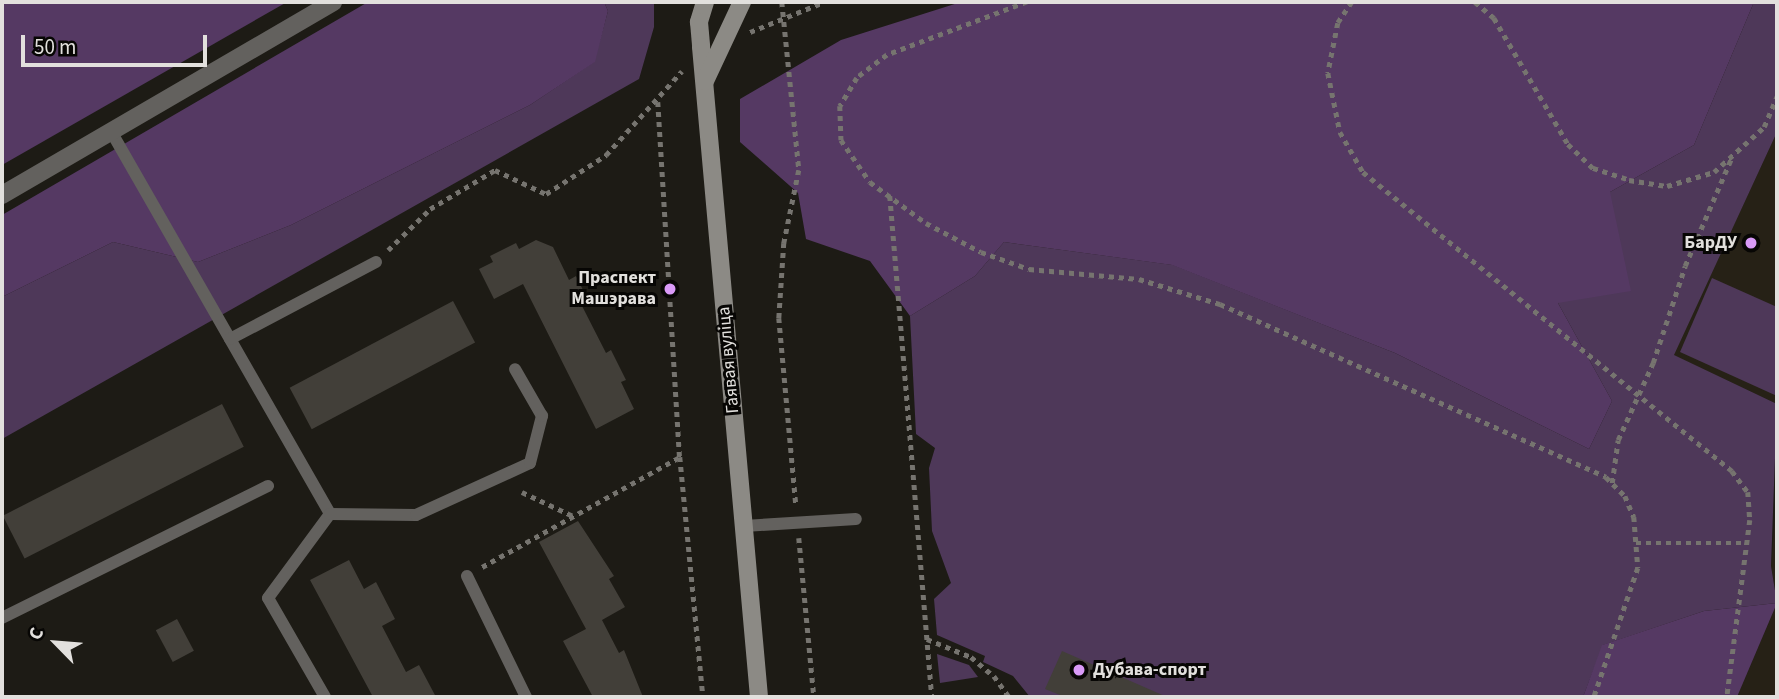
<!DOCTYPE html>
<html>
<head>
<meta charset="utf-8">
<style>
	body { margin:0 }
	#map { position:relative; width:1779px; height:699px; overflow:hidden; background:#1d1b15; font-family:"Source Sans 3",sans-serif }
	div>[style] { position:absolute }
	.built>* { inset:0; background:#262116 }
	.green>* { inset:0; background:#4e3859 }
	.forest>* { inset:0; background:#553963 }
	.building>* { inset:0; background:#423f39; transform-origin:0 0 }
	.path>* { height:4.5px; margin-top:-2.25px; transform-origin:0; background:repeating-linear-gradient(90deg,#76746f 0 5px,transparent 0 10px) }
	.lane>* { height:12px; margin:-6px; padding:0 6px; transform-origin:6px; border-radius:6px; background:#63615e }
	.street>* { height:18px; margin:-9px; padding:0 9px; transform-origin:9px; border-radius:9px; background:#63615e }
	.secondary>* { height:18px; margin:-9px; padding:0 9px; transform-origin:9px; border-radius:9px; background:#8c8a85 }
	.dots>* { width:19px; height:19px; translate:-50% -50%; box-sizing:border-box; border:4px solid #070604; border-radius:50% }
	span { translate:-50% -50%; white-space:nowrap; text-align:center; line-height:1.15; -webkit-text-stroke:6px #070604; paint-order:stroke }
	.poi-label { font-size:18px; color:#e2e0dd; font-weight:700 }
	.right { translate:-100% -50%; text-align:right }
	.left { translate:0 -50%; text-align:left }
	.street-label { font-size:18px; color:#e2e0dd }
	.frame { position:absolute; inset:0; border:4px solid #e2e0dd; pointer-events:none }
	.north { position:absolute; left:21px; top:608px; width:70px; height:70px; -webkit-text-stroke:5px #070604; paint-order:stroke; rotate:295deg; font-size:19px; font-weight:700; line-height:28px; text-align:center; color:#e2e0dd }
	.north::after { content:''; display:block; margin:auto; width:24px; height:32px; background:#e2e0dd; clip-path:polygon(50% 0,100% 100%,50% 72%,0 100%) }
	.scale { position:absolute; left:21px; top:35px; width:186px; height:32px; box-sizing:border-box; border:4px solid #e2e0dd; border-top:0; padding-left:9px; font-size:21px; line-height:24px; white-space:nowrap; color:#e2e0dd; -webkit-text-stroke:5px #070604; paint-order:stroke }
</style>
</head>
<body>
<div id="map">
	<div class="built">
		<i style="clip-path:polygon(1777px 132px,1777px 404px,1673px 355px)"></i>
		<i style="clip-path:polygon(1777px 493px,1777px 601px,1771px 566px)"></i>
		<i style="clip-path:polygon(1777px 603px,1777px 697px,1737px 697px)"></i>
	</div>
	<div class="green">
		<i style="clip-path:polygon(604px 2px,654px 2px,654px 27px,639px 79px,2px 439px,2px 297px,113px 242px,198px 262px,291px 225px,530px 105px,594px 62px,608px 11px)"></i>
		<i style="clip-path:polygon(1754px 2px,1777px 2px,1777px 132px,1674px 355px,1777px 404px,1771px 566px,1777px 603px,1704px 611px,1603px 645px,1583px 697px,1030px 697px,1013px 676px,983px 662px,985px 656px,937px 635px,934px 599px,951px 583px,932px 531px,929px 468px,935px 448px,916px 434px,910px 316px,975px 276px,1004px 242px,1173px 265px,1395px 353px,1589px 449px,1612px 401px,1558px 303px,1610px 192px,1694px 145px)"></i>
		<i style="clip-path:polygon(1712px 278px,1777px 307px,1777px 396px,1680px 352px)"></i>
		<i style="clip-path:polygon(937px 654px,969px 665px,978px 677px,940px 683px)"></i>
	</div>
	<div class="forest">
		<i style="clip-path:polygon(2px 2px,287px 2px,2px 165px)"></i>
		<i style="clip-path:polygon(368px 2px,604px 2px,608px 11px,595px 62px,530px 105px,291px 225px,198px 262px,113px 242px,2px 297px,2px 215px)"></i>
		<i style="clip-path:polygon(961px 2px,1754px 2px,1694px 145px,1610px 192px,1631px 291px,1558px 303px,1612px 401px,1589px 449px,1395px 353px,1172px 265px,1004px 242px,975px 276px,910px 316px,870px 261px,806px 239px,798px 193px,740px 142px,740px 99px,841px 40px)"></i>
		<i style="clip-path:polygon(1777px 603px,1737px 697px,1583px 697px,1602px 645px,1704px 611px)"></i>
	</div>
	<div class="building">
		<i style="clip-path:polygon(536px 240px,553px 247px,569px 280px,576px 276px,587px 298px,580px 302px,606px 353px,611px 350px,626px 380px,621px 382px,634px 409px,596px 429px,523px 284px,494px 299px,479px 269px,493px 262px,490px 256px,516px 243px,519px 249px)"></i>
		<i style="left:453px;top:301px;width:47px;height:185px;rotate:62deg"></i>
		<i style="left:222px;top:404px;width:48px;height:246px;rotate:63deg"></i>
		<i style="clip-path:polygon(578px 521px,614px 576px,609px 579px,625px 607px,602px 620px,619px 653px,624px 650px,643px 697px,593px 697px,563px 641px,586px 629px,539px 542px)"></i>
		<i style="clip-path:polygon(349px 560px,364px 589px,376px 582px,395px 619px,382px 626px,406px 672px,419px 665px,436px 697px,373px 697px,310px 580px)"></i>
		<i style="left:177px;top:619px;width:36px;height:24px;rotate:62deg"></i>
		<i style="clip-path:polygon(1062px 651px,1167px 697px,1065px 697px,1045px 689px)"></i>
	</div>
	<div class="path">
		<i style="left:782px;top:2px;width:169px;rotate:84.2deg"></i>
		<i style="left:799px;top:170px;width:75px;rotate:101.6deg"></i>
		<i style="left:784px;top:243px;width:75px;rotate:93.8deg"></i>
		<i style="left:779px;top:318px;width:188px;rotate:84.8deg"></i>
		<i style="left:1027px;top:2px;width:150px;rotate:159.3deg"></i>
		<i style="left:887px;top:55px;width:38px;rotate:143deg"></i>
		<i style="left:857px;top:78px;width:33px;rotate:121deg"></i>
		<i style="left:840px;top:106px;width:34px;rotate:88deg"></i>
		<i style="left:841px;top:140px;width:51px;rotate:55.4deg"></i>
		<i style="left:870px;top:182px;width:69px;rotate:36.2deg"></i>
		<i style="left:926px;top:223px;width:62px;rotate:27.8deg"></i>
		<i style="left:981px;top:252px;width:51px;rotate:19.5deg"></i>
		<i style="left:1029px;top:269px;width:110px;rotate:5.2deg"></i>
		<i style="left:1139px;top:279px;width:85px;rotate:17.2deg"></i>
		<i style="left:1220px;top:304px;width:423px;rotate:24.1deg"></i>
		<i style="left:1606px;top:477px;width:27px;rotate:45deg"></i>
		<i style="left:1625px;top:496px;width:23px;rotate:67deg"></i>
		<i style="left:1634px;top:517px;width:51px;rotate:85.5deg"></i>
		<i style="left:1638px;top:568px;width:136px;rotate:108.8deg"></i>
		<i style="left:1352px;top:2px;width:25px;rotate:124deg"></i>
		<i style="left:1338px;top:23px;width:51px;rotate:101.3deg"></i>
		<i style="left:1328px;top:73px;width:60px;rotate:78.5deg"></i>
		<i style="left:1340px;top:132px;width:46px;rotate:60.1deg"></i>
		<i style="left:1363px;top:172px;width:475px;rotate:39deg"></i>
		<i style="left:1732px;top:471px;width:26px;rotate:53deg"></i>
		<i style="left:1748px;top:492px;width:28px;rotate:86deg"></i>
		<i style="left:1750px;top:520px;width:178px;rotate:97.4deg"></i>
		<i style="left:1475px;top:2px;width:25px;rotate:40deg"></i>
		<i style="left:1494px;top:18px;width:146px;rotate:59.6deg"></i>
		<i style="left:1568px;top:144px;width:35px;rotate:44deg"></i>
		<i style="left:1593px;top:168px;width:38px;rotate:18deg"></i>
		<i style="left:1629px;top:180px;width:38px;rotate:9deg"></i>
		<i style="left:1667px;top:186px;width:49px;rotate:-16.6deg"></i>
		<i style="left:1714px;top:172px;width:67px;rotate:-42deg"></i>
		<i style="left:1764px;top:127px;width:34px;rotate:-67deg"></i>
		<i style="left:750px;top:32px;width:80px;rotate:-22.1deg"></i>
		<i style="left:658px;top:102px;width:356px;rotate:86.5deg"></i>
		<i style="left:680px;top:457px;width:241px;rotate:84.5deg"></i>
		<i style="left:890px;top:196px;width:503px;rotate:85.21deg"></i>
		<i style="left:388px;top:250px;width:59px;rotate:-44.3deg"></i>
		<i style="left:430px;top:209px;width:76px;rotate:-31deg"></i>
		<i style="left:495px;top:170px;width:56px;rotate:25.2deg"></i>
		<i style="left:546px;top:194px;width:72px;rotate:-33deg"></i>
		<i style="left:606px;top:155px;width:113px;rotate:-47.9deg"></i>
		<i style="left:1612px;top:483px;width:43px;rotate:-82.1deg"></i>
		<i style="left:1618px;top:440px;width:85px;rotate:-65.6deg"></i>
		<i style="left:1653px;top:363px;width:102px;rotate:-71.7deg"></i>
		<i style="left:1685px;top:266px;width:116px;rotate:-66.7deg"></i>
		<i style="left:522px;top:492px;width:56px;rotate:25.2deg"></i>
		<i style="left:799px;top:538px;width:160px;rotate:84.6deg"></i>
		<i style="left:1636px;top:543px;width:111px"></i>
		<i style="left:482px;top:567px;width:227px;rotate:-29.1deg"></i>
		<i style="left:927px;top:639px;width:48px;rotate:22.2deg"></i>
		<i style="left:971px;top:657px;width:30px;rotate:40deg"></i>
		<i style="left:994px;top:676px;width:26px;rotate:54deg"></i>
	</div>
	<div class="lane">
		<i style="left:112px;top:133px;width:439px;rotate:60.2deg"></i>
		<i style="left:230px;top:339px;width:165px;rotate:-27.8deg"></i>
		<i style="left:744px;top:526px;width:112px;rotate:-3.6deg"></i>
		<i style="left:467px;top:576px;width:135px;rotate:64deg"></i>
		<i style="left:2px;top:618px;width:297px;rotate:-26.4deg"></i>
		<i style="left:325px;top:697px;width:114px;rotate:-119.9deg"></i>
		<i style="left:268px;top:598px;width:104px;rotate:-53.6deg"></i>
		<i style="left:330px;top:514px;width:86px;rotate:0.7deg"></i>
		<i style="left:416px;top:515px;width:125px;rotate:-24.5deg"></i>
		<i style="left:530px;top:463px;width:49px;rotate:-75.7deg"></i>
		<i style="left:542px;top:416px;width:54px;rotate:-119.9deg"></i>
	</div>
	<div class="street">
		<i style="left:2px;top:195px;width:383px;rotate:-30.2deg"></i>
	</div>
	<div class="secondary">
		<i style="left:705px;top:2px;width:21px;rotate:107deg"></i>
		<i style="left:699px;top:22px;width:25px;rotate:85deg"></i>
		<i style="left:701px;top:47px;width:653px;rotate:84.9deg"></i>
		<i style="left:705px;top:81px;width:87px;rotate:-64.9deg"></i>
	</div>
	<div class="dots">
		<i style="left:1751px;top:243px;background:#d99af7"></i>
		<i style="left:670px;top:289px;background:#d99af7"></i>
		<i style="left:1079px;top:670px;background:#d99af7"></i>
	</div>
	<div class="poi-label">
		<span class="right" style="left:1737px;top:243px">БарДУ</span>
		<span class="right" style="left:656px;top:289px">Праспект<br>Машэрава</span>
		<span class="left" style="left:1093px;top:670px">Дубава-спорт</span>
	</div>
	<div class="street-label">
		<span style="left:729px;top:360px;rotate:-95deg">Гаявая вуліца</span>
	</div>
	<div class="frame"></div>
	<div class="north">С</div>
	<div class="scale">50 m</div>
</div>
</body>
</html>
